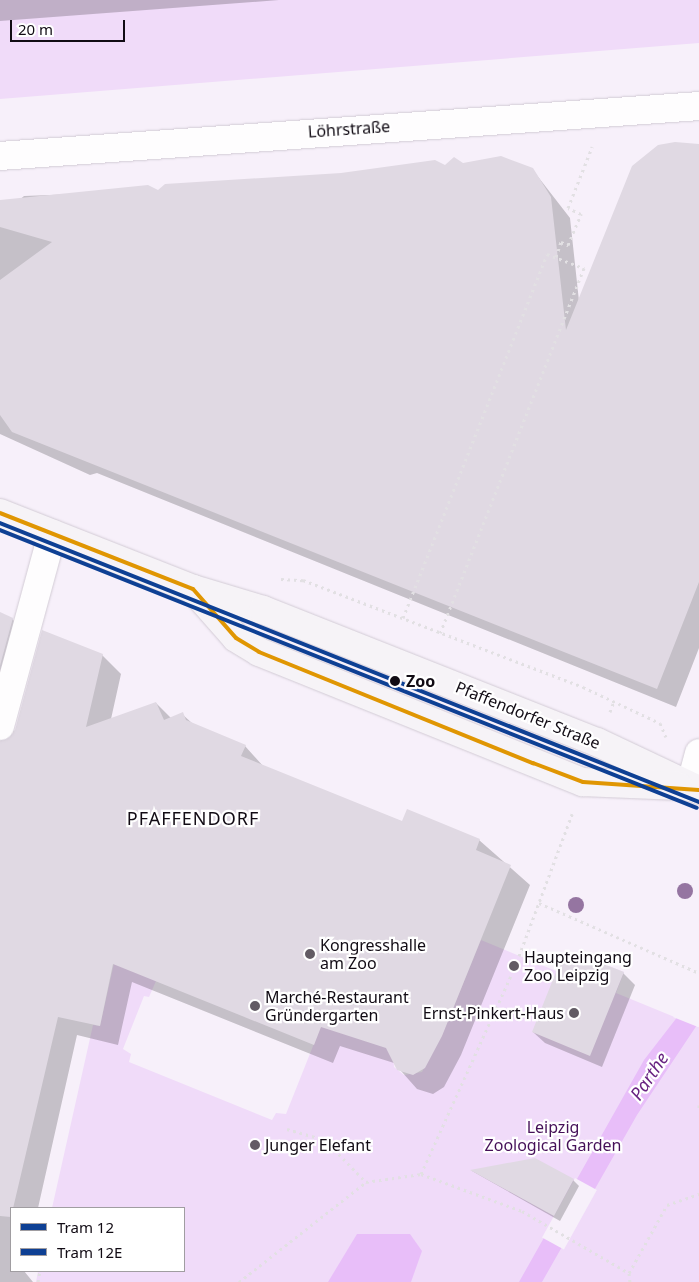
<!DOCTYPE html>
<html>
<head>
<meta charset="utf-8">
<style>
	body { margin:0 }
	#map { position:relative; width:699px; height:1282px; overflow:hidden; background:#f7f0fa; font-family:"Noto Sans",sans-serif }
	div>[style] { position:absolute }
	.green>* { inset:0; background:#f0dbf9 }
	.water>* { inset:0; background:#e8bef9 }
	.pier>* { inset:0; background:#f7f0fa; transform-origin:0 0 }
	.shadow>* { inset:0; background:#0003 }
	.building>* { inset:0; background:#e0d9e3 }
	.path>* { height:3px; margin-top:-1.5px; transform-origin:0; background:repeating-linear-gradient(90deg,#e2e0e3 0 2.5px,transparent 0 6.5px) }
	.roads { filter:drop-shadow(0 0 1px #d2cbd5) drop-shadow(0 0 1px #d2cbd5) }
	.minor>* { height:28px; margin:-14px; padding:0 14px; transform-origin:14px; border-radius:14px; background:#fefdfe }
	.major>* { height:28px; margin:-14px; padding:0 14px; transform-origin:14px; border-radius:14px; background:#f6f3f7 }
	.bus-1>* { height:4px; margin:-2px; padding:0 2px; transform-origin:2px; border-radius:2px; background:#e09602 }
	.tram-1>* { height:4px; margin:-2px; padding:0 2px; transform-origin:2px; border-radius:2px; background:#0e4094 }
	.tram-2>* { height:4px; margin:-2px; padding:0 2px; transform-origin:2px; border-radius:2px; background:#0e4094 }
	.trees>* { width:16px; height:16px; margin:-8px; border-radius:50%; background:#9575a1 }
	.dots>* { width:14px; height:14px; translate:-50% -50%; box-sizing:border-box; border:2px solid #fff; border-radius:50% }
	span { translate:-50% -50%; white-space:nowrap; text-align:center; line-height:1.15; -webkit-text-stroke:4.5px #fff; paint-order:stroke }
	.street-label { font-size:16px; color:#110b14 }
	.stop-label { font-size:16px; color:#110b14; font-weight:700 }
	.left { translate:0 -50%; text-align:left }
	.poi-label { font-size:16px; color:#110b14 }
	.right { translate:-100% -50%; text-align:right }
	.park-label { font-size:16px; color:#451058 }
	.neighbourhood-label { font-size:18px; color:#110b14; letter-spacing:1px }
	.water-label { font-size:18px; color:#692482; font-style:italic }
	.legend { position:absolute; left:10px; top:1207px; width:175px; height:65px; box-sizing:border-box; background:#fff; border:1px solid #a09da1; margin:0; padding:6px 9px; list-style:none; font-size:15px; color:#110b14 }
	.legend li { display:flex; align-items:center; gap:10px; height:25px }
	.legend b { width:25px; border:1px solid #a09da1 }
	.scale { position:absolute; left:10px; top:20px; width:115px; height:22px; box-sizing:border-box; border:2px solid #110b14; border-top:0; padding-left:6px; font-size:15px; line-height:18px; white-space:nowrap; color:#110b14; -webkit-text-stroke:4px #fff; paint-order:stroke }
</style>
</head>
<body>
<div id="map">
	<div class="green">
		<i style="clip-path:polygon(0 0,699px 0,699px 43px,0 99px)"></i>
		<i style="clip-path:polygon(123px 923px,156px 981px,149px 997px,144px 996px,123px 1049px,131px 1054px,129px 1062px,272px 1120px,276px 1113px,286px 1114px,321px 1026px,393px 1049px,394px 1067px,404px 1075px,422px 1072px,442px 1035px,481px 940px,556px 971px,562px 957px,580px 964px,583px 956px,624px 972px,616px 993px,699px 1027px,699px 1282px,36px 1282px,38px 1271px,184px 1271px,184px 1208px,52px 1208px,93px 1025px,100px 1026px)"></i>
	</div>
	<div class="water">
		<i style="clip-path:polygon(699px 989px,699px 1022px,637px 1115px,542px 1282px,519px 1282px,644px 1060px)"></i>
		<i style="clip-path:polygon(357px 1234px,410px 1234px,422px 1251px,411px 1282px,328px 1282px)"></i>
	</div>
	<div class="pier">
		<i style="clip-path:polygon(699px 986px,699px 1026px,698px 1027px,673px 1017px)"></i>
		<i style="left:575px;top:1178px;width:25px;height:68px;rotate:29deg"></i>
	</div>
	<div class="shadow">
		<i style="clip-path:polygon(0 0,279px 0,0 21px)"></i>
		<i style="clip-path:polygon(699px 146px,699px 648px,676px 707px,97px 473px,90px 475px,0 434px,0 203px,16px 203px,24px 196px,158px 191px,463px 164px,532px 169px,570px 218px,579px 301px)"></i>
		<i style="clip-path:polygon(0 614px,12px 619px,32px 638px,3px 744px,102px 655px,121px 674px,111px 719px,156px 703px,171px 718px,182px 714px,193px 724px,245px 746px,264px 767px,403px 822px,479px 840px,530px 885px,461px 1055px,444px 1087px,433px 1094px,417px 1089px,394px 1063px,340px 1046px,333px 1063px,132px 982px,118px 1045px,77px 1035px,38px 1208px,11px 1208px,11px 1271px,24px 1271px,33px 1282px,0 1282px)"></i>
		<i style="clip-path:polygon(581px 966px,623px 973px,635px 985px,602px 1067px,545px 1043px,533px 1032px)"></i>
		<i style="clip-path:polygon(472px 1171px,573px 1180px,579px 1186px,560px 1221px)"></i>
	</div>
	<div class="building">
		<i style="clip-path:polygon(675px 142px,699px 144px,699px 582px,657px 689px,12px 432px,0 415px,0 280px,52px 242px,0 227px,0 200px,148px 185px,158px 190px,165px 184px,341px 173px,435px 160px,445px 165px,454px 157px,463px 163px,501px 156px,533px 168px,551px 197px,566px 330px,632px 166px,658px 145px)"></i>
		<i style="clip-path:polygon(0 612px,13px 618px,0 666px)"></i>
		<i style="clip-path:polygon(42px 630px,103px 654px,86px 727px,156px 702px,164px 720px,183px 712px,186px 720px,246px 745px,241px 756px,402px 821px,407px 809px,429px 818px,480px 839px,476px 850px,511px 865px,442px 1036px,425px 1068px,413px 1075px,397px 1070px,386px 1048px,321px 1027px,314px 1045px,113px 964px,100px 1026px,58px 1017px,11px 1217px,0 1216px,0 741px,15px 730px)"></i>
		<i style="clip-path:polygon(583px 956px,624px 972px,590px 1056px,532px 1032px,562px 957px,580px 964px)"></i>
		<i style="clip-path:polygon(535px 1158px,574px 1179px,554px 1216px,470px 1170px)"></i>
	</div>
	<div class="path">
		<i style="left:556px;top:257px;width:16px;rotate:-72deg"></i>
		<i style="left:561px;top:242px;width:8px;rotate:23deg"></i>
		<i style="left:568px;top:245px;width:34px;rotate:-67deg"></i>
		<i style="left:581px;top:214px;width:14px;rotate:-155deg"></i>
		<i style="left:568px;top:208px;width:66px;rotate:-68.5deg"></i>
		<i style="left:281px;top:579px;width:22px;rotate:3deg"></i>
		<i style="left:303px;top:580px;width:300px;rotate:20.9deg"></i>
		<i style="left:583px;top:687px;width:85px;rotate:25.1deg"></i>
		<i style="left:660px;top:723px;width:15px;rotate:67deg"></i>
		<i style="left:403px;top:618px;width:391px;rotate:-68.4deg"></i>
		<i style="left:547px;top:254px;width:40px;rotate:21deg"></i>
		<i style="left:584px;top:268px;width:392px;rotate:111.5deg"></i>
		<i style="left:610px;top:712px;width:12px;rotate:-70deg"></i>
		<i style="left:539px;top:903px;width:175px;rotate:23.6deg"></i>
		<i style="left:519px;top:956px;width:152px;rotate:-69.5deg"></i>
		<i style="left:699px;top:1105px;width:3px;rotate:90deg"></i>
		<i style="left:287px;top:1129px;width:40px;rotate:16deg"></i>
		<i style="left:325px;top:1140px;width:59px;rotate:45.7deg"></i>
		<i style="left:421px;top:1174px;width:217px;rotate:-65.6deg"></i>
		<i style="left:629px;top:1273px;width:78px;rotate:-60.8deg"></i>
		<i style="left:667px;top:1205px;width:34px;rotate:-19deg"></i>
		<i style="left:38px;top:1282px;width:11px;rotate:-80deg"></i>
		<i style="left:239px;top:1282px;width:162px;rotate:-38.2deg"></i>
		<i style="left:366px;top:1182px;width:56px;rotate:-8.3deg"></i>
		<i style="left:421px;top:1174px;width:108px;rotate:20.1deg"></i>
		<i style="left:522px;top:1211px;width:124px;rotate:30.1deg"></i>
		<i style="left:629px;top:1273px;width:9px;rotate:84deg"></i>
	</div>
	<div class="roads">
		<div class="minor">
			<i style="left:0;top:156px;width:701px;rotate:-4.09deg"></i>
			<i style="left:0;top:726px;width:199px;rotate:-74.8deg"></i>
			<i style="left:690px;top:787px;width:35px;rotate:-75deg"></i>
		</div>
		<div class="major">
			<i style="left:0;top:513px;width:207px;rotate:21.5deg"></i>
			<i style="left:193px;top:589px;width:73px;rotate:16.7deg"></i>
			<i style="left:263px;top:610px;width:359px;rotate:21.6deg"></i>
			<i style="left:597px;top:742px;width:113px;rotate:25.2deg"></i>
			<i style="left:193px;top:589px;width:65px;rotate:48.7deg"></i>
			<i style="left:236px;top:638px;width:27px;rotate:31deg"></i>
			<i style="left:259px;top:652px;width:349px;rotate:21.9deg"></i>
			<i style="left:583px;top:782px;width:95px;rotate:2.4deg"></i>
		</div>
	</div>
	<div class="bus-1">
		<i style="left:0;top:513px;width:207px;rotate:21.5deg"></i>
		<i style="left:193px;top:589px;width:65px;rotate:48.7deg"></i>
		<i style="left:236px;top:638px;width:27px;rotate:31deg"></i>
		<i style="left:259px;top:652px;width:296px;rotate:22.1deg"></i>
		<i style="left:533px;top:763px;width:53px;rotate:20.8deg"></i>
		<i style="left:583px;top:782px;width:116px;rotate:3.9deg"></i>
	</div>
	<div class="tram-1">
		<i style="left:0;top:523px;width:753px;rotate:21.76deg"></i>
	</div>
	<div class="tram-2">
		<i style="left:0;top:530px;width:750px;rotate:21.74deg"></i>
	</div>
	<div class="trees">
		<i style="left:685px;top:891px"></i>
		<i style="left:576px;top:905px"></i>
	</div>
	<div class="dots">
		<i style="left:395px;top:681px;background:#110b14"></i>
		<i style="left:310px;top:954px;background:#625b64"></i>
		<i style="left:514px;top:966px;background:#625b64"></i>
		<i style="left:255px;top:1006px;background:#625b64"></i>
		<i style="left:574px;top:1013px;background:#625b64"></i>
		<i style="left:255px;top:1145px;background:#625b64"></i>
	</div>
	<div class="street-label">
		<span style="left:349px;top:129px;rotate:-4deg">Löhrstraße</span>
		<span style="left:528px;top:715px;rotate:22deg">Pfaffendorfer Straße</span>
	</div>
	<div class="stop-label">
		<span class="left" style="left:406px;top:681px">Zoo</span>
	</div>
	<div class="poi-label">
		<span class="left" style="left:320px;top:954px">Kongresshalle<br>am Zoo</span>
		<span class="left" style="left:524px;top:966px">Haupteingang<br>Zoo Leipzig</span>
		<span class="left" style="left:265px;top:1006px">Marché-Restaurant<br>Gründergarten</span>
		<span class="right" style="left:564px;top:1013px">Ernst-Pinkert-Haus</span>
		<span class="left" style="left:265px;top:1145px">Junger Elefant</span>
	</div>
	<div class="park-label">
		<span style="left:553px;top:1136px">Leipzig<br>Zoological Garden</span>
	</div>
	<div class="neighbourhood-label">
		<span style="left:193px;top:818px">PFAFFENDORF</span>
	</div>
	<div class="water-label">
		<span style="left:649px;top:1076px;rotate:-56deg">Parthe</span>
	</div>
	<ul class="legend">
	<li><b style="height:6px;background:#0e4094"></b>Tram 12</li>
	<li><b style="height:6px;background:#0e4094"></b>Tram 12E</li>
	</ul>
	<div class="scale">20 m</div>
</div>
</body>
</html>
